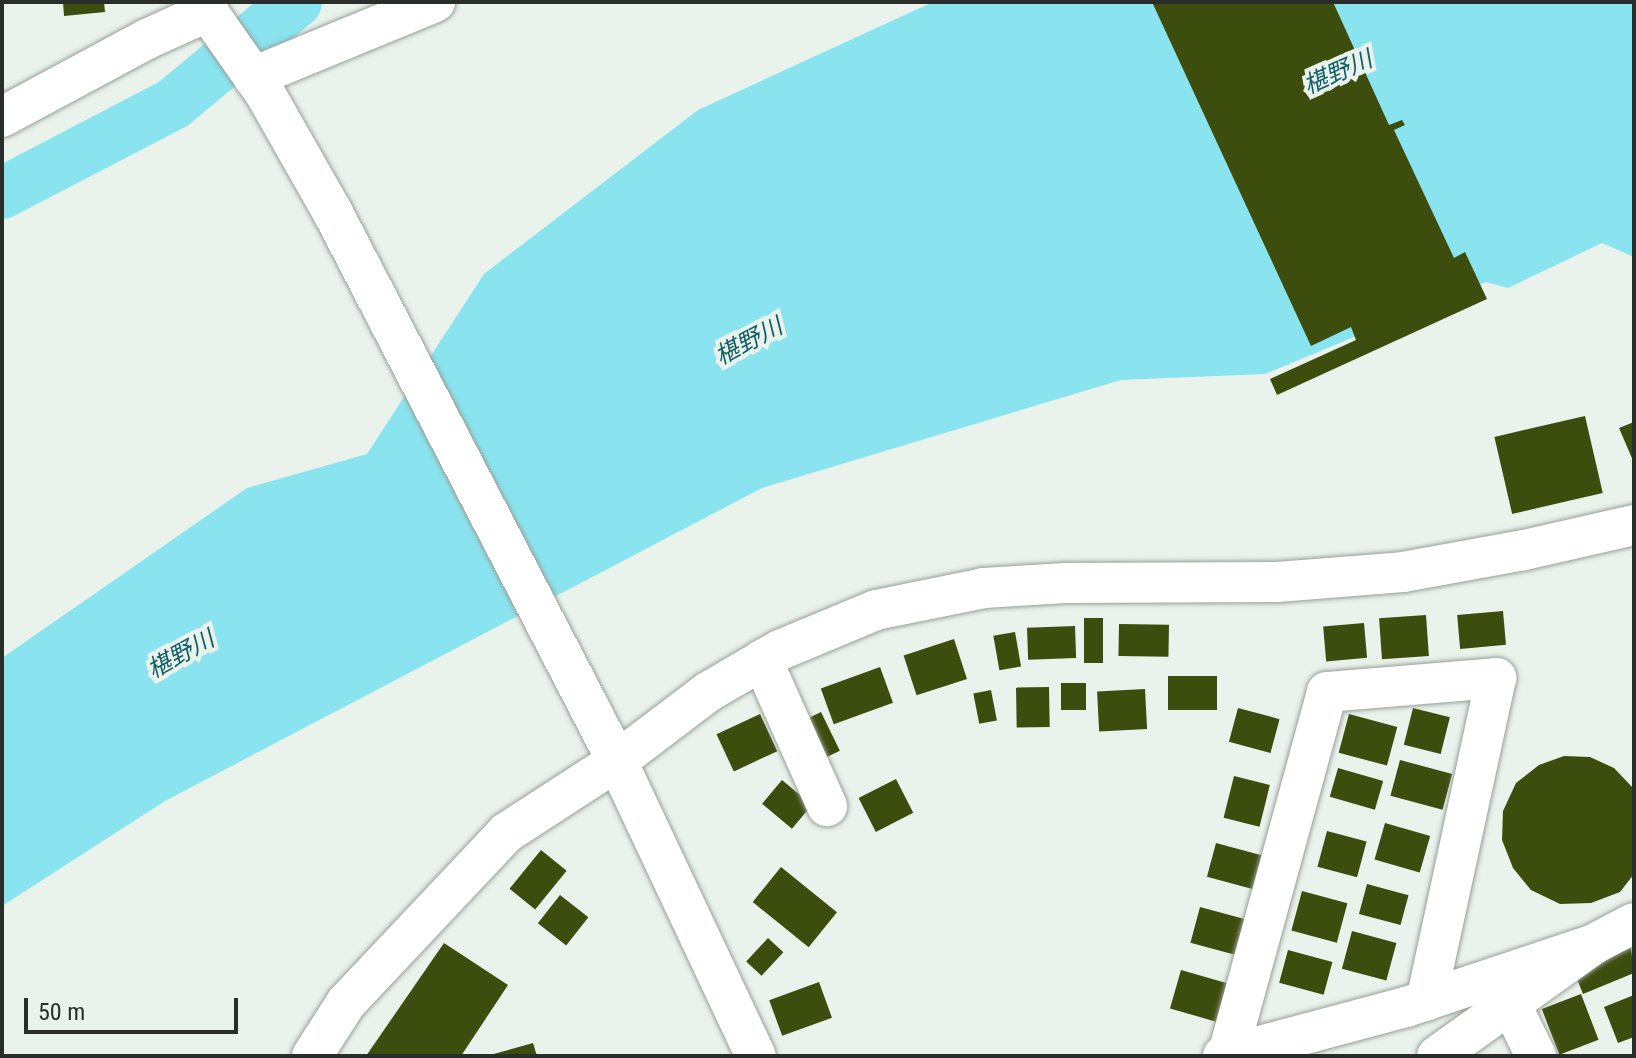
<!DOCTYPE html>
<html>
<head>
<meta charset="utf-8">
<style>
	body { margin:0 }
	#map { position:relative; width:1636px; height:1058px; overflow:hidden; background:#e9f2eb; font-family:"Roboto Condensed","Noto Sans JP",sans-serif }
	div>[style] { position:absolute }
	.water>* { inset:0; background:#8ae4ef }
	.river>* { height:52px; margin:-26px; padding:0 26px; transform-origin:26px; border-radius:26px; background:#8ae4ef }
	.building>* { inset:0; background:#3d4d0e; transform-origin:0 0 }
	.roads { filter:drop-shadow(0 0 2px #979f98) drop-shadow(0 0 2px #979f98) }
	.minor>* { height:40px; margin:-20px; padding:0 20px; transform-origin:20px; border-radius:20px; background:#fff }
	span { translate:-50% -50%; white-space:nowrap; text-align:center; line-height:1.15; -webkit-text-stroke:8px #e9f2eb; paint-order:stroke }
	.water-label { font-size:24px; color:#125f67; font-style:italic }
	.frame { position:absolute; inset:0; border:4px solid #2a2e2b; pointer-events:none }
	.scale { position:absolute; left:24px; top:998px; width:214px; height:36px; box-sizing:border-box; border:4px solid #2a2e2b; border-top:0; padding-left:10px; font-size:24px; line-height:28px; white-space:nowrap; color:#2a2e2b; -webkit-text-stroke:6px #e9f2eb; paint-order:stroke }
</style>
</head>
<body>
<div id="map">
	<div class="water">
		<i style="clip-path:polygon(933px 2px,1634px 2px,1634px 257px,1602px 243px,1508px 288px,1486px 282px,1265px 374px,1121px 380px,762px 488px,165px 801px,2px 906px,2px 658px,247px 488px,367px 454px,484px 274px,698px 110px)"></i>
	</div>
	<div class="river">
		<i style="left:2px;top:193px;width:193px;rotate:-27.5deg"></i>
		<i style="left:173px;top:104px;width:160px;rotate:-39.7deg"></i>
	</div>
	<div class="building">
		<i style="clip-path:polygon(63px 2px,104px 2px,105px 12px,64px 16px)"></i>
		<i style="clip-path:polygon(1152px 2px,1333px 2px,1389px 125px,1402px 120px,1405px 125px,1394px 130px,1454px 258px,1465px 252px,1487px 299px,1277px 395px,1270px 379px,1356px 340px,1351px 327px,1311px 346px)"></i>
		<i style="left:1585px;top:416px;width:79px;height:93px;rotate:77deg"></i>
		<i style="clip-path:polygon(1634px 422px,1634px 463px,1619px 428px)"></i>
		<i style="left:1503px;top:611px;width:34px;height:46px;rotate:85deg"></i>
		<i style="left:1426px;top:615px;width:41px;height:47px;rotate:86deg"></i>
		<i style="left:1084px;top:618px;width:19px;height:45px"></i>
		<i style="left:1364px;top:623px;width:35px;height:41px;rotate:85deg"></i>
		<i style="left:1119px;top:624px;width:50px;height:32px;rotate:1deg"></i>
		<i style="left:1075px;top:626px;width:32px;height:48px;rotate:88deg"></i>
		<i style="left:1015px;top:632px;width:35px;height:22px;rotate:80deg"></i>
		<i style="left:954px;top:639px;width:42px;height:53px;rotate:72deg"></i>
		<i style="left:880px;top:667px;width:38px;height:63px;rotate:70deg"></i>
		<i style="left:1168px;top:676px;width:49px;height:34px"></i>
		<i style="left:1061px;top:683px;width:25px;height:27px"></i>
		<i style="left:1049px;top:687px;width:40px;height:33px;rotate:89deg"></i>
		<i style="left:1145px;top:689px;width:40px;height:48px;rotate:87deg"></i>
		<i style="left:991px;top:690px;width:31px;height:18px;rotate:79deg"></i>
		<i style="left:1238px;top:708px;width:43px;height:35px;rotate:15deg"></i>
		<i style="left:1413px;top:708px;width:38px;height:38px;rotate:14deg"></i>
		<i style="left:821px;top:712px;width:43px;height:19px;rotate:64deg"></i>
		<i style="left:760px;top:714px;width:41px;height:48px;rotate:65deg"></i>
		<i style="left:1349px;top:714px;width:50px;height:40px;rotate:15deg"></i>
		<i style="clip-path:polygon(1564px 756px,1590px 757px,1614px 768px,1634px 789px,1634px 874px,1620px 892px,1591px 903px,1560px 904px,1531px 890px,1513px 868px,1502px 840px,1503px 811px,1516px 783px,1539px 765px)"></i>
		<i style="left:1400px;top:760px;width:54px;height:37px;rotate:15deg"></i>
		<i style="left:1338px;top:768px;width:47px;height:30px;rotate:16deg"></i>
		<i style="left:1234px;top:776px;width:37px;height:43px;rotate:14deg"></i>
		<i style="left:896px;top:779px;width:38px;height:42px;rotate:63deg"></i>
		<i style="left:782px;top:780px;width:39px;height:31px;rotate:40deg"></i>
		<i style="left:1385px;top:823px;width:47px;height:38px;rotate:16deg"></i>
		<i style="left:1327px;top:831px;width:41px;height:37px;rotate:15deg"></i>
		<i style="left:1216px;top:843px;width:49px;height:35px;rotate:15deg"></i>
		<i style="left:541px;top:850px;width:33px;height:50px;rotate:39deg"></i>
		<i style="left:781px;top:867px;width:72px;height:45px;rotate:39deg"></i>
		<i style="left:1367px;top:884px;width:43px;height:31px;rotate:15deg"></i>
		<i style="left:1302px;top:891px;width:47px;height:41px;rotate:15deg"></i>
		<i style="left:560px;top:895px;width:36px;height:36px;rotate:38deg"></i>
		<i style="left:1200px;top:907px;width:47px;height:37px;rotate:15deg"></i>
		<i style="left:1352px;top:931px;width:46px;height:39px;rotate:15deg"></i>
		<i style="left:768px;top:938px;width:21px;height:32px;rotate:43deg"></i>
		<i style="clip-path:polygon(444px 943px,508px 985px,461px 1056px,366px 1056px)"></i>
		<i style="clip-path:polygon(1631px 948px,1634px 973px,1583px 994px,1573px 969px)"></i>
		<i style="left:1288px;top:950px;width:46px;height:34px;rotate:15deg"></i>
		<i style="left:1181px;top:970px;width:48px;height:40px;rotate:16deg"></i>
		<i style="left:819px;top:982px;width:38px;height:53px;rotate:70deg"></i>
		<i style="left:1581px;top:994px;width:49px;height:42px;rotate:69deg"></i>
		<i style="clip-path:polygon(1634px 995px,1634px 1037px,1618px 1043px,1604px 1007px)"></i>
		<i style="clip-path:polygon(533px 1043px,537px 1056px,491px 1056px,490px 1055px)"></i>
	</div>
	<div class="roads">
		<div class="minor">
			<i style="left:201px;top:2px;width:113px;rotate:55deg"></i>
			<i style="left:266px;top:95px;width:133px;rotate:60.4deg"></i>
			<i style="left:332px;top:211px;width:619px;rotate:62.61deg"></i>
			<i style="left:617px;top:761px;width:326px;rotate:64.8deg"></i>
			<i style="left:253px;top:77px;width:197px;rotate:-22.4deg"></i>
			<i style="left:2px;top:117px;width:165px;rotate:-28.3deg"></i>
			<i style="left:147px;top:39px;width:68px;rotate:-24.3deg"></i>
			<i style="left:762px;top:660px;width:160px;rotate:66deg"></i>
			<i style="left:1511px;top:1005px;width:57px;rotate:63.9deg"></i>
			<i style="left:1228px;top:1054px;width:375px;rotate:-74.7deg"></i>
			<i style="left:1327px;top:692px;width:170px;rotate:-4.7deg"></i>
			<i style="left:1496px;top:678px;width:330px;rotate:102.2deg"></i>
			<i style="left:312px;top:1056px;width:63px;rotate:-57.3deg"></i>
			<i style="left:346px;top:1003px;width:233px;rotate:-46.7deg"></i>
			<i style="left:506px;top:833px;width:132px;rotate:-33deg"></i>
			<i style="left:617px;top:761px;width:114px;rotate:-37.2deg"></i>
			<i style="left:708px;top:692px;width:83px;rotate:-30.3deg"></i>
			<i style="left:780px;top:650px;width:104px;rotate:-22.6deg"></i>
			<i style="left:876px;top:610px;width:110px;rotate:-11.5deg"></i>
			<i style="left:984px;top:588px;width:81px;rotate:-3.5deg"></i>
			<i style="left:1065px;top:583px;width:212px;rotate:-0.3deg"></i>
			<i style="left:1277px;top:582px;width:126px;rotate:-4.5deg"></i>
			<i style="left:1403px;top:572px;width:123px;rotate:-10.3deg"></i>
			<i style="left:1524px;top:550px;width:113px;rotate:-12.8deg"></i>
			<i style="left:1223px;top:1056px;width:189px;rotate:-15deg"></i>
			<i style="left:1406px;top:1007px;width:198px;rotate:-18.5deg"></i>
			<i style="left:1437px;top:1056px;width:193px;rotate:-35.5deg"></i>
			<i style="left:1594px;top:944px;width:45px;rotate:-27.7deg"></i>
		</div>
	</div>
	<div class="water-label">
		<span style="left:1338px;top:73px;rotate:-24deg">椹野川</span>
		<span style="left:749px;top:342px;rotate:-28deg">椹野川</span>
		<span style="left:181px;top:655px;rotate:-29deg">椹野川</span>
	</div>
	<div class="frame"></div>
	<div class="scale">50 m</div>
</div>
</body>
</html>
